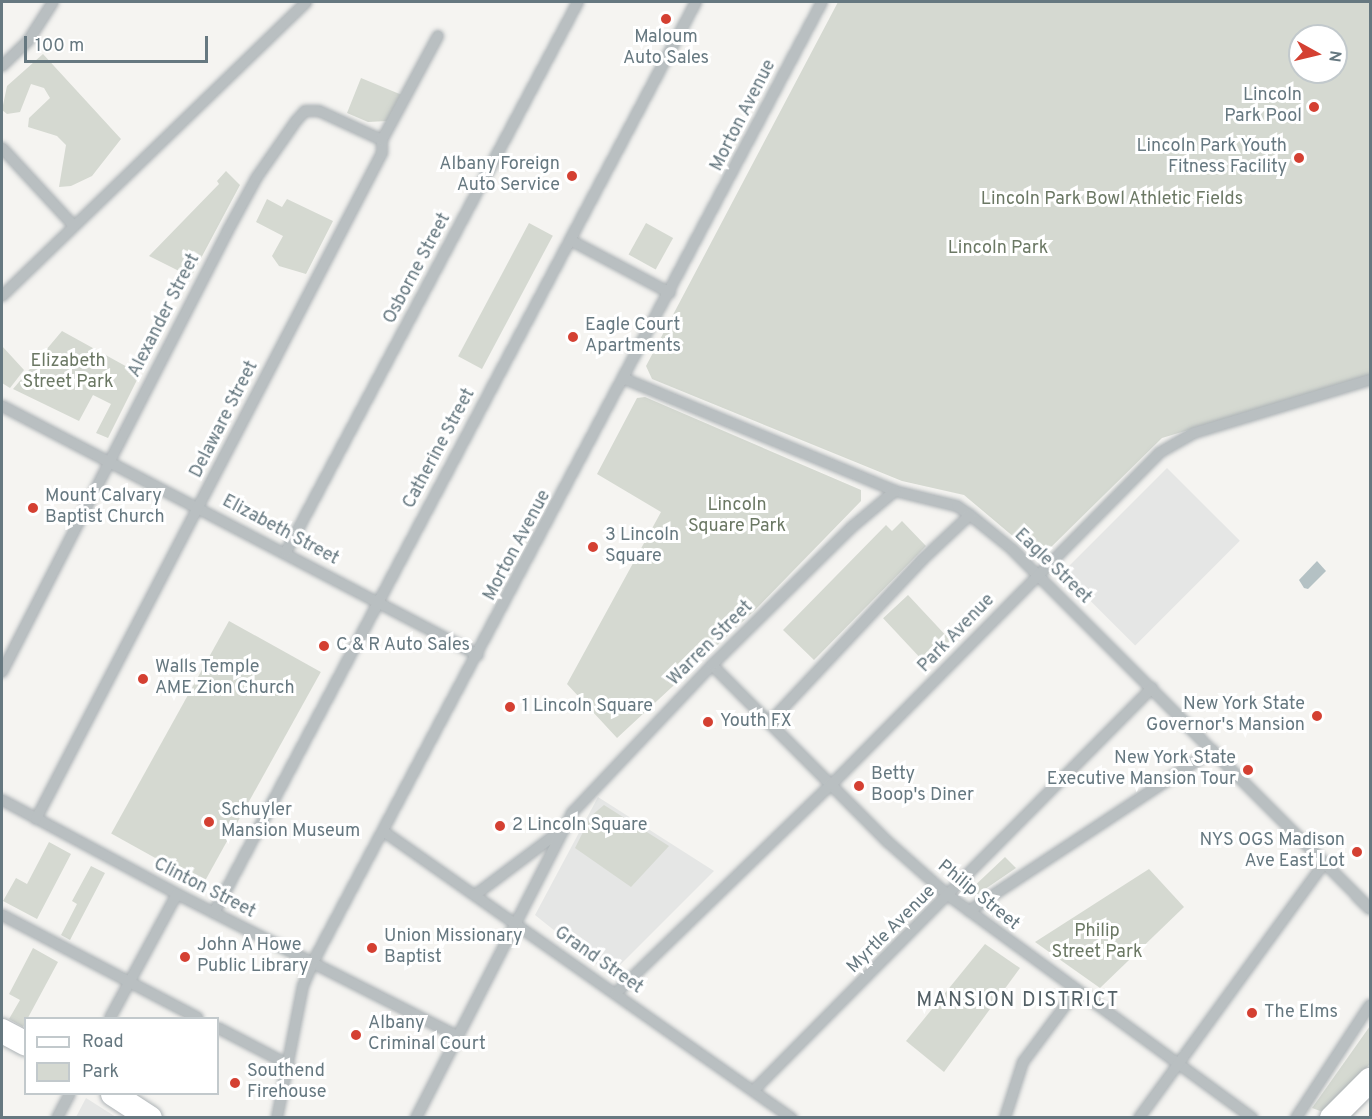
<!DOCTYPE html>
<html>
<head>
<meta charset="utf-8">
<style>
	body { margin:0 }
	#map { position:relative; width:1372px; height:1119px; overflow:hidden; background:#f5f4f1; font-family:Overpass,sans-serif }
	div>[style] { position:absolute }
	.built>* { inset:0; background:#e5e6e5; transform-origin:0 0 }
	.green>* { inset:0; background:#d5d9d1; transform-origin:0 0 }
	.water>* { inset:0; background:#b4c1c4 }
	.roads { filter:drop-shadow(0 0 2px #adb3b6) drop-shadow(0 0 2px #adb3b6) }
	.minor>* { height:10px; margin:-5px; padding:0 5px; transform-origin:5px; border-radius:5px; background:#b9bfc1 }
	.major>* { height:24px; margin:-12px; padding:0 12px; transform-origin:12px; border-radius:12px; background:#fff }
	.dots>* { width:16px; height:16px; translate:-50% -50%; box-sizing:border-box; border:3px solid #fff; border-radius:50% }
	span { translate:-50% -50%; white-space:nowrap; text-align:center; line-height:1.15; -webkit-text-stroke:6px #fff; paint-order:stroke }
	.poi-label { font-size:18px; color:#667880 }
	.right { translate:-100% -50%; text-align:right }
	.left { translate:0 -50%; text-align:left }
	.street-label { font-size:18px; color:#667880 }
	.park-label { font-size:18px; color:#6b7864 }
	.neighbourhood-label { font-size:20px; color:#536066; letter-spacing:1.5px }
	.frame { position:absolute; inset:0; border:3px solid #667880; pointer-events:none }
	.legend { position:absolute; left:24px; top:1017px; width:195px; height:78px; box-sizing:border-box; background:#fff; border:2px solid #c2c9cc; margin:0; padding:8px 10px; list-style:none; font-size:18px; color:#667880 }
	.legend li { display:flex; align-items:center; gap:12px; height:30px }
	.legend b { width:30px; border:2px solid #c2c9cc }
	.north { position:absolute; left:1288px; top:24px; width:60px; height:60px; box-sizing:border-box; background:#fff; border:2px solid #c2c9cc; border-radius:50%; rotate:98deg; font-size:16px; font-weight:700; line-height:24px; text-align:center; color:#667880 }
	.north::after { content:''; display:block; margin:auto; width:21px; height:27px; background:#d44032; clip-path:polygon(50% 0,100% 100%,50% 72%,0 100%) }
	.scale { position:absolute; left:24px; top:36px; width:184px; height:27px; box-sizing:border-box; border:3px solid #667880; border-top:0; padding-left:8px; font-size:18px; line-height:21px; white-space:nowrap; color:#667880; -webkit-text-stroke:4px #fff; paint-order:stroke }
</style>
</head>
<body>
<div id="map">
	<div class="built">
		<i style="left:1167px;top:468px;width:103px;height:148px;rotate:45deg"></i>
		<i style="clip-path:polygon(598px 797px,714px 871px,610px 975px,535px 915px)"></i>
		<i style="clip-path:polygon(86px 1098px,116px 1117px,76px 1117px)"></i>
	</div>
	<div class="green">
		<i style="clip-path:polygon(evenodd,838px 2px,1370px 2px,1370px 375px,1162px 438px,1044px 554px,1033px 553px,964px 495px,902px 481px,652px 379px,646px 366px,838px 2px,1300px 36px,1336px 36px,1336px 72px,1300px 72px,1300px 36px)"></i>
		<i style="clip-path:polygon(43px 54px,121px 139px,92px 176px,71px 186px,59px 187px,66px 145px,57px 136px,28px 127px,29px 118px,50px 98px,44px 88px,31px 84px,20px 112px,7px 114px,2px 110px,7px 86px)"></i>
		<i style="clip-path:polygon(361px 78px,402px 95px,387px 121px,368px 122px,347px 113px)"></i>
		<i style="clip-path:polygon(226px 171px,240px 185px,191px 277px,149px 256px,219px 184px,217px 181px)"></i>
		<i style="clip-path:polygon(267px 199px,282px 207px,287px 199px,333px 221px,306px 274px,279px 266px,272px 256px,283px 236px,256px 222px)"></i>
		<i style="left:529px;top:223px;width:27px;height:151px;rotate:28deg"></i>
		<i style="left:646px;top:223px;width:31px;height:36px;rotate:29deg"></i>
		<i style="clip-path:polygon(62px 331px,140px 374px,108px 438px,96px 433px,111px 404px,93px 395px,79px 421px,13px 389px)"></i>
		<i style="clip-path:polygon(2px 346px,24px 370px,10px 388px,2px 383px)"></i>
		<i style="clip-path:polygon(645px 397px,861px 490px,861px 501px,754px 611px,617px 738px,567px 684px,661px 512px,597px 474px,637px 398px)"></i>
		<i style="clip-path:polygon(902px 521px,926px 546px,814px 660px,783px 630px,886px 525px,892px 531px)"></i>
		<i style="left:908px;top:595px;width:62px;height:34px;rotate:47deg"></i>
		<i style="left:229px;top:621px;width:105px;height:243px;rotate:29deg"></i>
		<i style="clip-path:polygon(604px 805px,669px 846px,631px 887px,575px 848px,591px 816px)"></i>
		<i style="clip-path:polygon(49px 842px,71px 854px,37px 919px,3px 901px,16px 878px,27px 884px)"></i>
		<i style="clip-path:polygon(1005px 857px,1016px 868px,975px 896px,969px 891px)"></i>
		<i style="clip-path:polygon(91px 866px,105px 873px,70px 940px,61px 935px,77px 904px,72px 901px)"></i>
		<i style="clip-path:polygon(1149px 869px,1184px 907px,1100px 988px,1035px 942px)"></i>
		<i style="clip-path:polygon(985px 944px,1020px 968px,944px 1072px,906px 1041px)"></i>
		<i style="clip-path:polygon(33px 948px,58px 962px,23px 1027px,9px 1019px,20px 1000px,9px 994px)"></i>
		<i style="clip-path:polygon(1370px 1026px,1370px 1064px,1323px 1112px,1312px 1108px)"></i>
	</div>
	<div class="water">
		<i style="clip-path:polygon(1317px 561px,1326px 571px,1308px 589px,1304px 588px,1299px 580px)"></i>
	</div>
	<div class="roads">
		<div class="minor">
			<i style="left:2px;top:66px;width:36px;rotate:-44deg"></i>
			<i style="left:28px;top:41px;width:46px;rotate:-57.3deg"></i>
			<i style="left:2px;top:148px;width:105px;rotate:47.3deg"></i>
			<i style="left:570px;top:240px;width:113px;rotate:27.9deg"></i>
			<i style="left:2px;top:296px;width:423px;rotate:-44deg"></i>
			<i style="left:625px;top:379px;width:292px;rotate:22.5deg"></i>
			<i style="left:895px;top:491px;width:64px;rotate:13.6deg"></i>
			<i style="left:957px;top:506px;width:16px;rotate:35deg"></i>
			<i style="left:970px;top:515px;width:55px;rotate:39.1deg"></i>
			<i style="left:1013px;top:550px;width:506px;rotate:45.16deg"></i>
			<i style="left:2px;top:406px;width:537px;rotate:27.61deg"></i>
			<i style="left:286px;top:552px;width:623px;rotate:-62.04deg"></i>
			<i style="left:712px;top:665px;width:250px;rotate:45.2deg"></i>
			<i style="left:888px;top:842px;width:81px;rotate:41.5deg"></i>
			<i style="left:949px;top:896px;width:376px;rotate:36.2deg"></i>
			<i style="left:2px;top:672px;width:494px;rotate:-62.9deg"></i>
			<i style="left:227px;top:232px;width:63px;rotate:-61.4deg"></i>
			<i style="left:257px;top:177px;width:68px;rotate:-55.1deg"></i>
			<i style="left:296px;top:121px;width:13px;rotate:-48deg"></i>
			<i style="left:305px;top:111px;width:14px"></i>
			<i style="left:319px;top:111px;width:69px;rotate:24.7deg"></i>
			<i style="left:769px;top:723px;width:224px;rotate:-46.8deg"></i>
			<i style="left:922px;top:560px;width:66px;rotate:-43.2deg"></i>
			<i style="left:2px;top:800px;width:199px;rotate:28.2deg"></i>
			<i style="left:177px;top:894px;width:314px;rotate:26.9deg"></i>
			<i style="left:36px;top:819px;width:751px;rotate:-62.55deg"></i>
			<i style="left:382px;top:153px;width:13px;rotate:-90deg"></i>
			<i style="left:382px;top:140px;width:118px;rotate:-61.7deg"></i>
			<i style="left:383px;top:831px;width:500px;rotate:35.1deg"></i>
			<i style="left:475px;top:895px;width:105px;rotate:-36.9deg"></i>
			<i style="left:969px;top:911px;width:292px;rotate:-33.4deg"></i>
			<i style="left:214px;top:913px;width:1031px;rotate:-62.12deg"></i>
			<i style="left:2px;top:915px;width:221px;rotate:27.7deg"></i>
			<i style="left:616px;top:993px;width:299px;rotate:-44.1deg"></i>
			<i style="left:831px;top:785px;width:467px;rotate:-45.3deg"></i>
			<i style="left:1159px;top:453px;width:40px;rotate:-29.7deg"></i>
			<i style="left:1194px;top:433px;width:184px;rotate:-16.8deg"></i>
			<i style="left:110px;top:1018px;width:141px;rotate:-61.6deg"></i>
			<i style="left:218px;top:1028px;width:80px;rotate:27.5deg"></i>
			<i style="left:754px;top:1090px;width:566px;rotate:-45.29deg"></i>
			<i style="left:57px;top:1118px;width:27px;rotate:-62deg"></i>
			<i style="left:277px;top:1118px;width:135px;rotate:-78.9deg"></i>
			<i style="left:303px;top:986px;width:26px;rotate:-67deg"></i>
			<i style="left:313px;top:962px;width:1087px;rotate:-62.07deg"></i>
			<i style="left:416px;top:1118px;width:343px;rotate:-62.9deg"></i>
			<i style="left:572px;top:813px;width:204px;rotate:-46.6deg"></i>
			<i style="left:712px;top:665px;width:197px;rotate:-44.6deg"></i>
			<i style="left:852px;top:527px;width:56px;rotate:-39.9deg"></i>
			<i style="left:1005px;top:1118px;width:59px;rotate:-72.2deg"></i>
			<i style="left:1023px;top:1062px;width:89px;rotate:-53.3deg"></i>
			<i style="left:1139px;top:1118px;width:315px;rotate:-54deg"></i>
			<i style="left:1296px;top:1118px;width:135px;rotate:-56.8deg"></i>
		</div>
		<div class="major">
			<i style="left:2px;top:1031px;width:27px;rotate:28deg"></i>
			<i style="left:113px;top:1094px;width:44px;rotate:33deg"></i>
			<i style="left:1332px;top:1118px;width:54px;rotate:-45deg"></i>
		</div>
	</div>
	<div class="dots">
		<i style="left:666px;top:19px;background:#d44032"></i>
		<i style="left:1314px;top:107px;background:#d44032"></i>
		<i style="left:1299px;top:158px;background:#d44032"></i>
		<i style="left:572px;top:176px;background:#d44032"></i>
		<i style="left:573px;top:337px;background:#d44032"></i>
		<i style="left:33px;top:508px;background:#d44032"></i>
		<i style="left:593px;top:547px;background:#d44032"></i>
		<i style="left:324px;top:646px;background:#d44032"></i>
		<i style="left:143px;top:679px;background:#d44032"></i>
		<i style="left:510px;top:707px;background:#d44032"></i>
		<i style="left:1317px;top:716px;background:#d44032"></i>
		<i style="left:708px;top:722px;background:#d44032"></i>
		<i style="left:1248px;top:770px;background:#d44032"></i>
		<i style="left:859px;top:786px;background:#d44032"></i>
		<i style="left:209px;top:822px;background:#d44032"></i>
		<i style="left:500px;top:826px;background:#d44032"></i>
		<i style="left:1357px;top:852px;background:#d44032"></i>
		<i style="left:372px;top:948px;background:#d44032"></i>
		<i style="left:185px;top:957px;background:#d44032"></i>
		<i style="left:1252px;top:1013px;background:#d44032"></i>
		<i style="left:356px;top:1035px;background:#d44032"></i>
		<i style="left:235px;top:1083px;background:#d44032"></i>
	</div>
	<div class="poi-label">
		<span style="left:666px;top:49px">Maloum<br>Auto Sales</span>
		<span class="right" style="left:1302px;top:107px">Lincoln<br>Park Pool</span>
		<span class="right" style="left:1287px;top:158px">Lincoln Park Youth<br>Fitness Facility</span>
		<span class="right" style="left:560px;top:176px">Albany Foreign<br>Auto Service</span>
		<span class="left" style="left:585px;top:337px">Eagle Court<br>Apartments</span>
		<span class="left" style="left:45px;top:508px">Mount Calvary<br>Baptist Church</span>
		<span class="left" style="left:605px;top:547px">3 Lincoln<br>Square</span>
		<span class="left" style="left:336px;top:646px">C &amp; R Auto Sales</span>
		<span class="left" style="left:155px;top:679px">Walls Temple<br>AME Zion Church</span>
		<span class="right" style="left:1305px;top:716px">New York State<br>Governor's Mansion</span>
		<span class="left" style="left:522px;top:707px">1 Lincoln Square</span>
		<span class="left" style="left:720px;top:722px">Youth FX</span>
		<span class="right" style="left:1236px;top:770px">New York State<br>Executive Mansion Tour</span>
		<span class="left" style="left:871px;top:786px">Betty<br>Boop's Diner</span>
		<span class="left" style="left:221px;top:822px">Schuyler<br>Mansion Museum</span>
		<span class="left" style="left:512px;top:826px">2 Lincoln Square</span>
		<span class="right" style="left:1345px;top:852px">NYS OGS Madison<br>Ave East Lot</span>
		<span class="left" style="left:384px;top:948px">Union Missionary<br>Baptist</span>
		<span class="left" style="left:197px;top:957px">John A Howe<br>Public Library</span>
		<span class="left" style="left:1264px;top:1013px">The Elms</span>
		<span class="left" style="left:368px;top:1035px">Albany<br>Criminal Court</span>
		<span class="left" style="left:247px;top:1083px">Southend<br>Firehouse</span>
	</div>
	<div class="street-label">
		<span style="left:744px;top:116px;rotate:-63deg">Morton Avenue</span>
		<span style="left:418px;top:269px;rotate:-62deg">Osborne Street</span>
		<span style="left:165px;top:316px;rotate:-63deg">Alexander Street</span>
		<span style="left:225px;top:420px;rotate:-63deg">Delaware Street</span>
		<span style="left:440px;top:449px;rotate:-62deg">Catherine Street</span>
		<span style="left:280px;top:531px;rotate:28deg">Elizabeth Street</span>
		<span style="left:518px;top:546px;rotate:-62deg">Morton Avenue</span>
		<span style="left:1052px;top:567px;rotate:44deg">Eagle Street</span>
		<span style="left:957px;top:634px;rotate:-46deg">Park Avenue</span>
		<span style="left:711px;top:644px;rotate:-45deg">Warren Street</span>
		<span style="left:204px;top:889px;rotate:27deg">Clinton Street</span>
		<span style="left:978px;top:896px;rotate:39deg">Philip Street</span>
		<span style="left:892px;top:930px;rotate:-45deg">Myrtle Avenue</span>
		<span style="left:598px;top:961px;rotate:35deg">Grand Street</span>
	</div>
	<div class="park-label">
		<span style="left:1112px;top:200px">Lincoln Park Bowl Athletic Fields</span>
		<span style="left:998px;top:249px">Lincoln Park</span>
		<span style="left:68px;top:373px">Elizabeth<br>Street Park</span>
		<span style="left:737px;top:517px">Lincoln<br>Square Park</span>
		<span style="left:1097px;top:943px">Philip<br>Street Park</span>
	</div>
	<div class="neighbourhood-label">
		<span style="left:1018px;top:1001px">MANSION DISTRICT</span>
	</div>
	<div class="frame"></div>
	<ul class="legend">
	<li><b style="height:8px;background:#fff"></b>Road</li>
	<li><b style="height:16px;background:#d5d9d1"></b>Park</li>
	</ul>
	<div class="north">N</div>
	<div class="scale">100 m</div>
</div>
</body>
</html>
